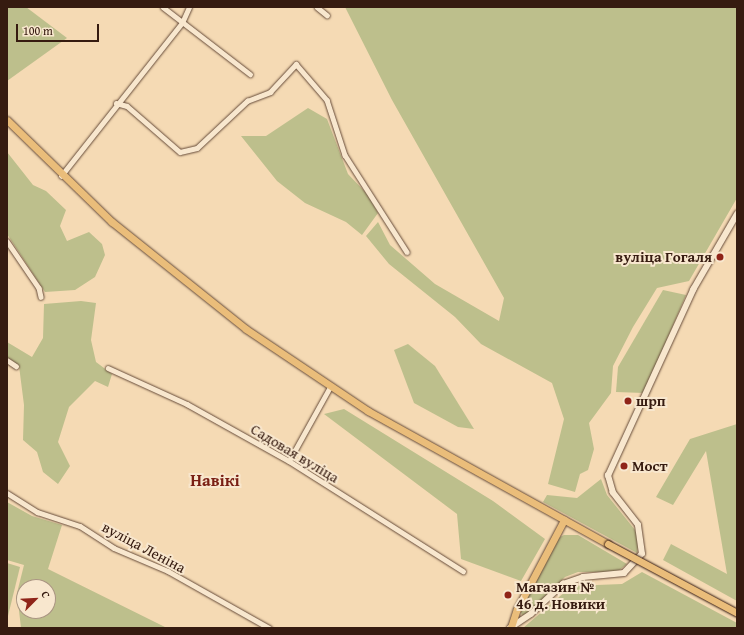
<!DOCTYPE html>
<html>
<head>
<meta charset="utf-8">
<style>
	body { margin:0 }
	#map { position:relative; width:744px; height:635px; overflow:hidden; background:#f5dab4; font-family:"Gentium Book Plus",serif }
	div>[style] { position:absolute }
	.green>* { inset:0; background:#bdbf8c }
	.roads { filter:drop-shadow(0 0 1px #664b39) drop-shadow(0 0 1px #664b39) }
	.minor>* { height:4.5px; margin:-2.25px; padding:0 2.25px; transform-origin:2.25px; border-radius:2.25px; background:#f8e7ce }
	.tertiary>* { height:5.5px; margin:-2.75px; padding:0 2.75px; transform-origin:2.75px; border-radius:2.75px; background:#f8e7ce }
	.primary>* { height:7px; margin:-3.5px; padding:0 3.5px; transform-origin:3.5px; border-radius:3.5px; background:#eabd7a }
	.bridges { filter:drop-shadow(0 0 1px #361b10) drop-shadow(0 0 1px #361b10) }
	.primary-bridge>* { height:7px; margin:-3.5px; padding:0 3.5px; transform-origin:3.5px; border-radius:3.5px; background:#eabd7a }
	.dots>* { width:11px; height:11px; translate:-50% -50%; box-sizing:border-box; border:2px solid #f8e7ce; border-radius:50% }
	span { translate:-50% -50%; white-space:nowrap; text-align:center; line-height:1.15; -webkit-text-stroke:4px #f8e7ce; paint-order:stroke }
	.poi-label { font-size:15px; color:#361b10; font-weight:700 }
	.right { translate:-100% -50%; text-align:right }
	.left { translate:0 -50%; text-align:left }
	.street-label { font-size:15px; color:#361b10 }
	.quarter-label { font-size:17px; color:#7a1f14; font-weight:700 }
	.frame { position:absolute; inset:0; border:8px solid #361b10; pointer-events:none }
	.north { position:absolute; left:16px; top:579px; width:40px; height:40px; box-sizing:border-box; background:#f8e7ce; border:1px solid #aa9582; border-radius:50%; rotate:66deg; font-size:11px; font-weight:700; line-height:16px; text-align:center; color:#361b10 }
	.north::after { content:''; display:block; margin:auto; width:14px; height:18px; background:#8f2418; clip-path:polygon(50% 0,100% 100%,50% 72%,0 100%) }
	.scale { position:absolute; left:16px; top:24px; width:83px; height:18px; box-sizing:border-box; border:2px solid #361b10; border-top:0; padding-left:5px; font-size:12px; line-height:14px; white-space:nowrap; color:#361b10; -webkit-text-stroke:3px #f8e7ce; paint-order:stroke }
</style>
</head>
<body>
<div id="map">
	<div class="green">
		<i style="clip-path:polygon(7px 7px,26px 7px,67px 38px,7px 81px)"></i>
		<i style="clip-path:polygon(345px 7px,737px 7px,737px 198px,689px 281px,657px 288px,633px 327px,613px 366px,611px 393px,589px 423px,594px 449px,588px 470px,580px 474px,575px 492px,548px 484px,564px 419px,552px 383px,481px 344px,455px 317px,389px 264px,366px 236px,378px 222px,390px 245px,435px 284px,499px 321px,504px 298px,392px 100px)"></i>
		<i style="clip-path:polygon(308px 108px,327px 119px,348px 174px,368px 195px,378px 213px,362px 235px,346px 222px,305px 203px,277px 181px,241px 136px,266px 136px)"></i>
		<i style="clip-path:polygon(7px 152px,33px 185px,46px 191px,66px 210px,60px 226px,67px 241px,89px 232px,102px 244px,105px 255px,95px 277px,75px 290px,45px 292px,7px 234px)"></i>
		<i style="clip-path:polygon(663px 290px,686px 295px,644px 393px,616px 392px,618px 367px)"></i>
		<i style="clip-path:polygon(81px 301px,96px 303px,91px 340px,96px 362px,112px 374px,108px 387px,95px 381px,69px 407px,58px 442px,70px 466px,58px 484px,43px 472px,37px 452px,23px 440px,24px 405px,19px 366px,7px 357px,7px 342px,32px 357px,43px 338px,44px 304px)"></i>
		<i style="clip-path:polygon(408px 344px,435px 366px,474px 429px,458px 427px,414px 403px,394px 350px)"></i>
		<i style="clip-path:polygon(344px 409px,493px 501px,545px 539px,521px 581px,461px 559px,457px 514px,324px 414px)"></i>
		<i style="clip-path:polygon(737px 424px,737px 601px,663px 560px,671px 544px,727px 574px,706px 451px,673px 505px,656px 497px,690px 439px)"></i>
		<i style="clip-path:polygon(601px 479px,607px 495px,635px 530px,639px 540px,637px 553px,543px 502px,547px 495px,577px 498px)"></i>
		<i style="clip-path:polygon(evenodd,7px 502px,32px 516px,62px 525px,48px 569px,167px 628px,21px 628px,17px 593px,24px 565px,7px 560px,7px 502px,24px 587px,48px 587px,48px 611px,24px 611px,24px 587px)"></i>
		<i style="clip-path:polygon(564px 535px,578px 535px,627px 564px,617px 572px,578px 572px,565px 577px,528px 614px,522px 615px,520px 610px,558px 538px)"></i>
		<i style="clip-path:polygon(7px 563px,20px 567px,7px 620px)"></i>
		<i style="clip-path:polygon(642px 572px,737px 623px,737px 628px,523px 628px,572px 586px,622px 584px)"></i>
	</div>
	<div class="roads">
		<div class="minor">
			<i style="left:163px;top:7px;width:110px;rotate:37.6deg"></i>
			<i style="left:317px;top:7px;width:13px;rotate:39deg"></i>
			<i style="left:116px;top:103px;width:11px;rotate:15deg"></i>
			<i style="left:127px;top:106px;width:70px;rotate:41deg"></i>
			<i style="left:180px;top:152px;width:17px;rotate:-13deg"></i>
			<i style="left:197px;top:148px;width:69px;rotate:-43.2deg"></i>
			<i style="left:247px;top:101px;width:25px;rotate:-21deg"></i>
			<i style="left:270px;top:92px;width:38px;rotate:-47deg"></i>
			<i style="left:296px;top:64px;width:48px;rotate:49.3deg"></i>
			<i style="left:327px;top:100px;width:58px;rotate:71.9deg"></i>
			<i style="left:345px;top:155px;width:115px;rotate:57.4deg"></i>
			<i style="left:61px;top:176px;width:195px;rotate:-51.7deg"></i>
			<i style="left:182px;top:23px;width:17px;rotate:-66deg"></i>
			<i style="left:7px;top:241px;width:57px;rotate:55.8deg"></i>
			<i style="left:39px;top:288px;width:9px;rotate:77deg"></i>
			<i style="left:7px;top:360px;width:11px;rotate:34deg"></i>
			<i style="left:108px;top:368px;width:87px;rotate:24.5deg"></i>
			<i style="left:187px;top:404px;width:117px;rotate:29.2deg"></i>
			<i style="left:289px;top:461px;width:206px;rotate:32.3deg"></i>
			<i style="left:289px;top:461px;width:85px;rotate:-61deg"></i>
			<i style="left:7px;top:493px;width:36px;rotate:32deg"></i>
			<i style="left:37px;top:512px;width:45px;rotate:18deg"></i>
			<i style="left:80px;top:526px;width:40px;rotate:32.9deg"></i>
			<i style="left:114px;top:548px;width:59px;rotate:23.1deg"></i>
			<i style="left:168px;top:571px;width:116px;rotate:29.4deg"></i>
		</div>
		<div class="tertiary">
			<i style="left:510px;top:628px;width:25px;rotate:-34deg"></i>
			<i style="left:531px;top:614px;width:44px;rotate:-43.2deg"></i>
			<i style="left:563px;top:584px;width:21px;rotate:-19deg"></i>
			<i style="left:583px;top:577px;width:41px;rotate:-5.6deg"></i>
			<i style="left:624px;top:573px;width:26px;rotate:-47deg"></i>
			<i style="left:642px;top:554px;width:29px;rotate:-98deg"></i>
			<i style="left:638px;top:525px;width:41px;rotate:-128deg"></i>
			<i style="left:613px;top:493px;width:18px;rotate:-106deg"></i>
			<i style="left:608px;top:476px;width:205px;rotate:-65.4deg"></i>
			<i style="left:693px;top:290px;width:88px;rotate:-59.9deg"></i>
		</div>
		<div class="primary">
			<i style="left:7px;top:120px;width:146px;rotate:44.2deg"></i>
			<i style="left:112px;top:222px;width:171px;rotate:38.6deg"></i>
			<i style="left:246px;top:329px;width:147px;rotate:33.9deg"></i>
			<i style="left:368px;top:411px;width:274px;rotate:29deg"></i>
			<i style="left:511px;top:627px;width:19px;rotate:-72deg"></i>
			<i style="left:517px;top:609px;width:101px;rotate:-62.2deg"></i>
		</div>
	</div>
	<div class="bridges">
		<div class="primary-bridge">
			<i style="left:608px;top:544px;width:146px;rotate:28.1deg"></i>
		</div>
	</div>
	<div class="dots">
		<i style="left:720px;top:257px;background:#8f2418"></i>
		<i style="left:628px;top:401px;background:#8f2418"></i>
		<i style="left:624px;top:466px;background:#8f2418"></i>
		<i style="left:508px;top:595px;background:#8f2418"></i>
	</div>
	<div class="poi-label">
		<span class="right" style="left:712px;top:257px">вуліца Гогаля</span>
		<span class="left" style="left:636px;top:401px">шрп</span>
		<span class="left" style="left:632px;top:466px">Мост</span>
		<span class="left" style="left:516px;top:595px">Магазин №<br>46 д. Новики</span>
	</div>
	<div class="street-label">
		<span style="left:295px;top:453px;rotate:31deg">Садовая вуліца</span>
		<span style="left:144px;top:547px;rotate:28deg">вуліца Леніна</span>
	</div>
	<div class="quarter-label">
		<span style="left:215px;top:480px">Навікі</span>
	</div>
	<div class="frame"></div>
	<div class="north">С</div>
	<div class="scale">100 m</div>
</div>
</body>
</html>
